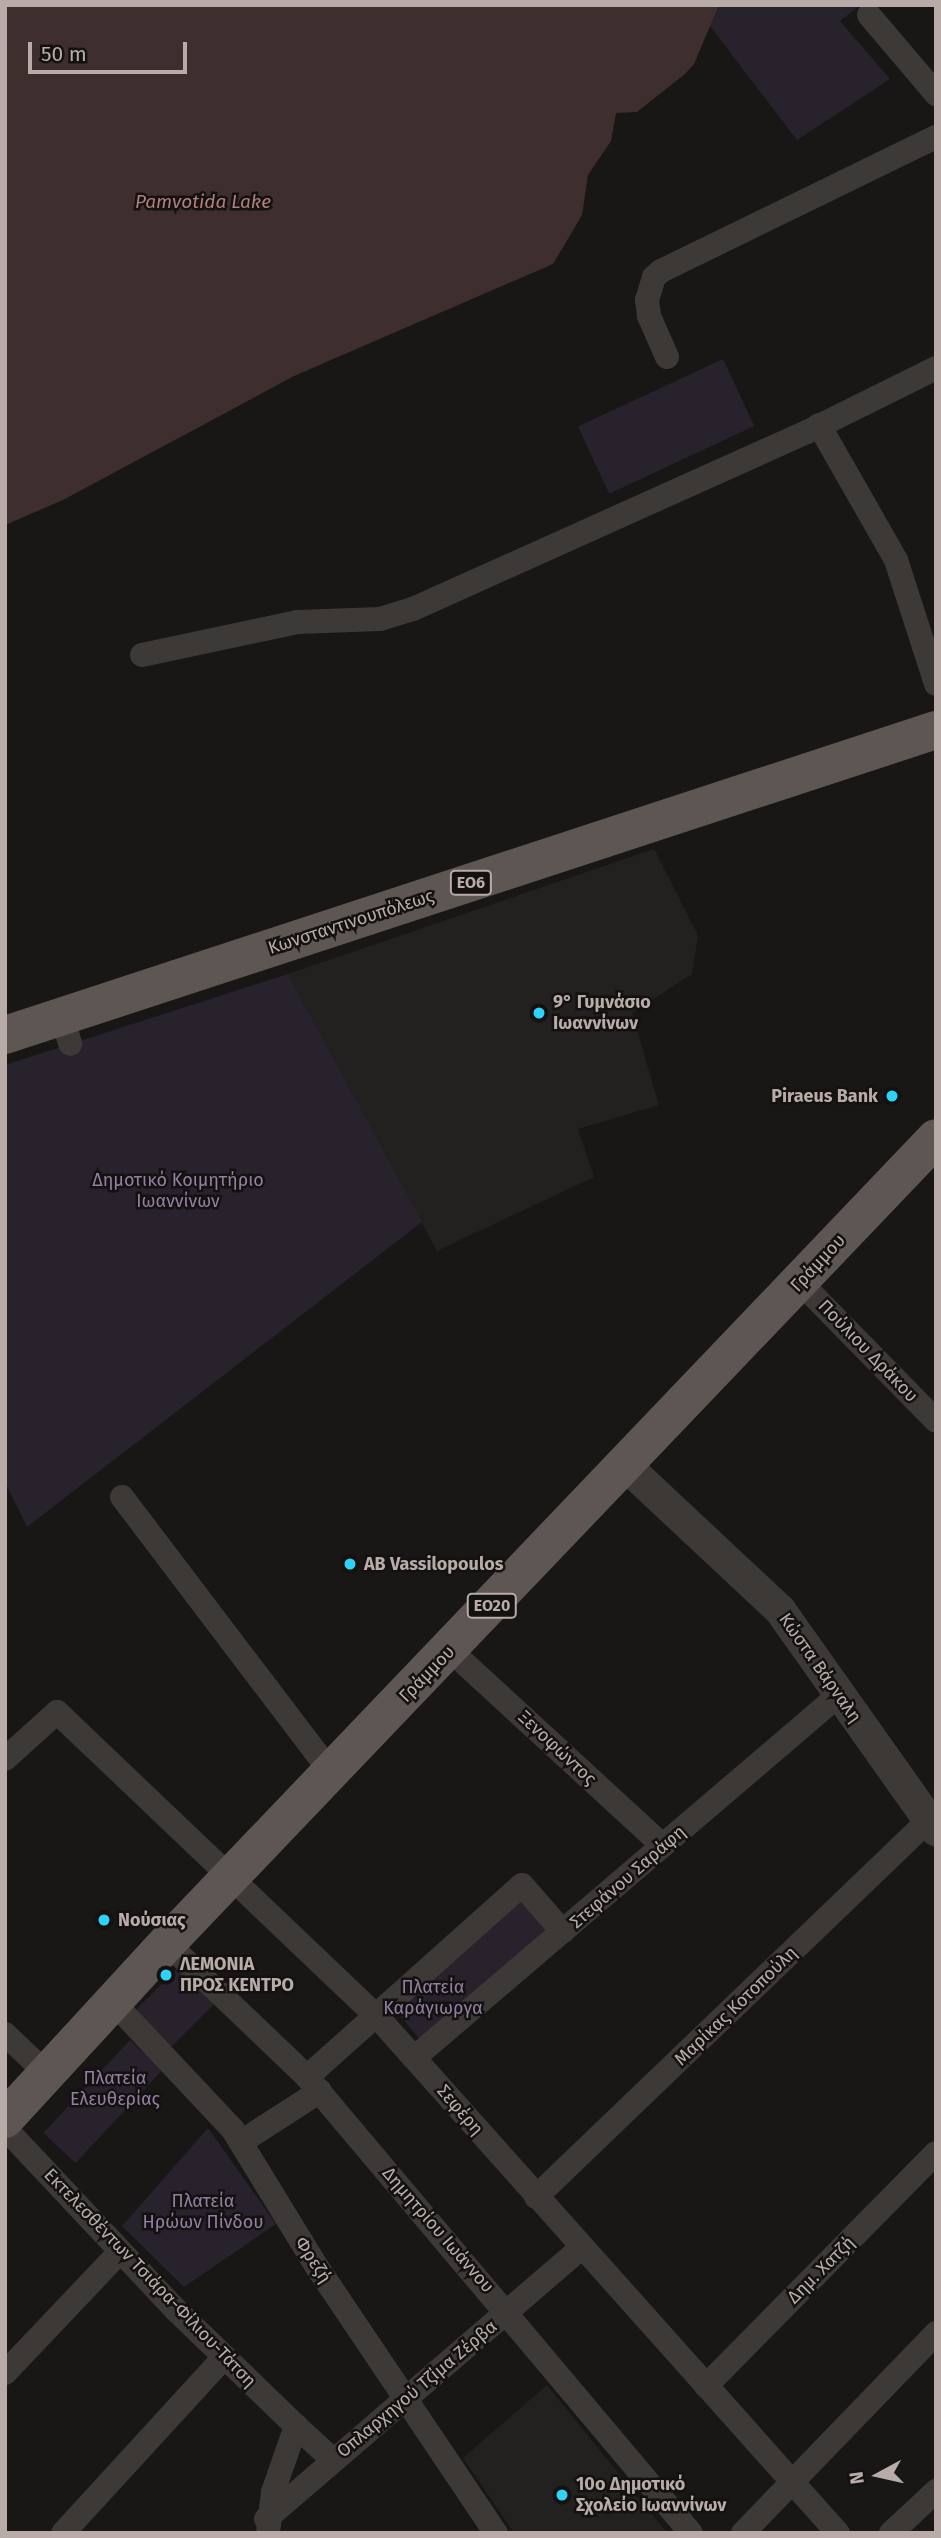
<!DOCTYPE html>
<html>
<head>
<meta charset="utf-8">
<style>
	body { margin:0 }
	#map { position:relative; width:941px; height:2538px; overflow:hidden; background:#181716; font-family:"Fira Sans",sans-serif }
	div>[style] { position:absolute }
	.built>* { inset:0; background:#22211f }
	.green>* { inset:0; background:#28222c; transform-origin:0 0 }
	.water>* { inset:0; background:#3f2e2e }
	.minor>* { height:24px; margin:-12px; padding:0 12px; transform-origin:12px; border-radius:12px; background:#3d3937 }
	.tertiary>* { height:32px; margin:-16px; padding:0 16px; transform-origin:16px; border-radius:16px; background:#3d3937 }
	.primary>* { height:38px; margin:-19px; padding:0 19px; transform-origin:19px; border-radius:19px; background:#5d5653 }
	.dots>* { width:19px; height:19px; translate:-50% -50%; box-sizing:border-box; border:4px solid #131211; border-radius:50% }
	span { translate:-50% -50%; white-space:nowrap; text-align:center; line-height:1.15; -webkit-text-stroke:5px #131211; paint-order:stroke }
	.shield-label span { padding:2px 5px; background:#131211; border:2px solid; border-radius:5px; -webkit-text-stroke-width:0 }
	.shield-label { font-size:16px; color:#b9aca8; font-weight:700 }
	.street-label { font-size:18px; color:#b9aca8 }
	.poi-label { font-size:18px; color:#b9aca8; font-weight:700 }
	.left { translate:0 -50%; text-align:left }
	.right { translate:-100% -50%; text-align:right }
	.park-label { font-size:18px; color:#957ea4 }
	.water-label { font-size:19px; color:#b57e7e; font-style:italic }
	.frame { position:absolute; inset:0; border:7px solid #b9aca8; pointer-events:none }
	.north { position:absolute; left:843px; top:2440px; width:70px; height:70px; -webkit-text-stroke:5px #131211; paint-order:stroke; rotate:262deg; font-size:19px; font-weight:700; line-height:28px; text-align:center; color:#b9aca8 }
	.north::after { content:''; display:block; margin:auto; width:24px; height:32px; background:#b9aca8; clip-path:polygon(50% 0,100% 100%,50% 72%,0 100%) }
	.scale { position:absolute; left:28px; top:42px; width:159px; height:32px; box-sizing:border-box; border:4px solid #b9aca8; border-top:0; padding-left:9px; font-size:21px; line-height:24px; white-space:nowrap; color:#b9aca8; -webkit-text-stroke:5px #131211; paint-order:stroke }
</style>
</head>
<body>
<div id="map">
	<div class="built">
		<i style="clip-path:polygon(654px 849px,698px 935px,692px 974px,632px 1013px,659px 1105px,578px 1129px,594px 1177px,437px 1251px,288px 974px)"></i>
		<i style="clip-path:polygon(547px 2385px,667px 2533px,514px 2533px,463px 2458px)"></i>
	</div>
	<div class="green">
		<i style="clip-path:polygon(719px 5px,860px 5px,840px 21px,890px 79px,797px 140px,710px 26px)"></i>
		<i style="left:723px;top:359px;width:74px;height:160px;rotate:65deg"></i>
		<i style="clip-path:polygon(288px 974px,422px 1222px,27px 1527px,5px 1482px,5px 1065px)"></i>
		<i style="left:518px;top:1895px;width:47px;height:168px;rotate:50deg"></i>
		<i style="left:179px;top:1967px;width:51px;height:64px;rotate:45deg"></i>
		<i style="left:130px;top:2040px;width:44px;height:127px;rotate:43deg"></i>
		<i style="clip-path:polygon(208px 2128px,276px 2224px,184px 2287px,122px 2226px)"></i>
	</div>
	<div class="water">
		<i style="clip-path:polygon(5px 5px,719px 5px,694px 64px,685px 74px,637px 112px,616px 113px,611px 141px,588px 175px,582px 215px,553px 264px,294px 376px,63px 500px,5px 525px)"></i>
	</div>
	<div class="minor">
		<i style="left:869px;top:15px;width:104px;rotate:49.7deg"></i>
		<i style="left:667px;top:357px;width:45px;rotate:-113.7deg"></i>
		<i style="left:649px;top:316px;width:16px;rotate:-97deg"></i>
		<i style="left:647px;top:300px;width:24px;rotate:-73deg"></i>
		<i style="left:654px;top:277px;width:9px;rotate:-41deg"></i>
		<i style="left:661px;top:271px;width:306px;rotate:-26deg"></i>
		<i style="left:819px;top:425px;width:155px;rotate:60.3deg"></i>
		<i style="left:896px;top:560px;width:130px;rotate:72.1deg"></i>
		<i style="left:142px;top:655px;width:158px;rotate:-12deg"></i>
		<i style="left:297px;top:622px;width:83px;rotate:-2.1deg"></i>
		<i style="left:380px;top:619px;width:34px;rotate:-17deg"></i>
		<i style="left:413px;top:609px;width:432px;rotate:-24.2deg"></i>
		<i style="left:807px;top:432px;width:144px;rotate:-26.4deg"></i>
		<i style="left:62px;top:1017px;width:28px;rotate:73deg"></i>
		<i style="left:800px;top:1282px;width:194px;rotate:45.6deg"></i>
		<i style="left:122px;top:1497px;width:345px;rotate:52.8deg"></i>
		<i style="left:450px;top:1650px;width:289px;rotate:42.6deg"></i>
		<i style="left:5px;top:1759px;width:70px;rotate:-42.1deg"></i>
		<i style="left:57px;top:1712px;width:449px;rotate:43.6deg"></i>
		<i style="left:382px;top:2022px;width:685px;rotate:48.26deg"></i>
		<i style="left:167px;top:1943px;width:194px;rotate:43.7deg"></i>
		<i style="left:307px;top:2077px;width:596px;rotate:49.9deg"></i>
		<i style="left:113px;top:2002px;width:175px;rotate:46.8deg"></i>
		<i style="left:233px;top:2130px;width:161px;rotate:58.5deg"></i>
		<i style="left:317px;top:2267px;width:321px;rotate:56.1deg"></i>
		<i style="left:5px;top:2034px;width:57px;rotate:43.6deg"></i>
		<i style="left:414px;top:2058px;width:560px;rotate:-40.51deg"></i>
		<i style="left:307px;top:2077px;width:288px;rotate:-41.8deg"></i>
		<i style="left:522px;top:1885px;width:62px;rotate:48.9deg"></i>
		<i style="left:5px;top:2128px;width:250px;rotate:46.8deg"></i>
		<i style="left:176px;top:2310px;width:167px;rotate:44deg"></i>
		<i style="left:296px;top:2426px;width:70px;rotate:109.2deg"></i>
		<i style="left:273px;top:2492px;width:41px;rotate:97deg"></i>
		<i style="left:241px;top:2142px;width:94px;rotate:-32.8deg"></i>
		<i style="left:536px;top:2197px;width:554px;rotate:-43.83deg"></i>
		<i style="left:5px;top:2373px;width:167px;rotate:-46.5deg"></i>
		<i style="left:706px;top:2386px;width:327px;rotate:-45.4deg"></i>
		<i style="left:296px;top:2426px;width:50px;rotate:42.6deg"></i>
		<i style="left:266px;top:2519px;width:416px;rotate:-40.7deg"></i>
		<i style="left:63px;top:2533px;width:239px;rotate:-47.5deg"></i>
		<i style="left:743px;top:2533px;width:278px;rotate:-46deg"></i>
		<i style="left:891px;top:2533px;width:62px;rotate:-43deg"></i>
	</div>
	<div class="tertiary">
		<i style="left:625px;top:1465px;width:212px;rotate:43.1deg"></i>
		<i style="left:780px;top:1610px;width:270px;rotate:54.7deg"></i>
	</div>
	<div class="primary">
		<i style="left:5px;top:1035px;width:980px;rotate:-18.14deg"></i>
		<i style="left:5px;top:2119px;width:239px;rotate:-47.4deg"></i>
		<i style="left:167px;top:1943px;width:1113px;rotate:-46.31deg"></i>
	</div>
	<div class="dots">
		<i style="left:539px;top:1013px;background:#2fd2f8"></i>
		<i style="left:892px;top:1096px;background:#2fd2f8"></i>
		<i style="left:350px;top:1564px;background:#2fd2f8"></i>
		<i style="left:104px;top:1920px;background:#2fd2f8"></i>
		<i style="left:166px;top:1975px;background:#2fd2f8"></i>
		<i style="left:562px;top:2495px;background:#2fd2f8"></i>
	</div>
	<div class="shield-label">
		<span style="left:471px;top:883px">ΕΟ6</span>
		<span style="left:492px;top:1606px">ΕΟ20</span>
	</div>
	<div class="street-label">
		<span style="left:351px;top:922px;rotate:-18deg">Κωνσταντινουπόλεως</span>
		<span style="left:818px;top:1263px;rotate:-47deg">Γράμμου</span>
		<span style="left:868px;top:1351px;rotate:46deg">Πούλιου Δράκου</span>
		<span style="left:820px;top:1668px;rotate:55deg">Κώστα Βάρναλη</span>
		<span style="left:427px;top:1674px;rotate:-46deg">Γράμμου</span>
		<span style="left:557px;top:1748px;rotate:43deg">Ξενοφώντος</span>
		<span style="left:628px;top:1877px;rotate:-41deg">Στεφάνου Σαράφη</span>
		<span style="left:736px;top:2006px;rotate:-44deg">Μαρίκας Κοτοπούλη</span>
		<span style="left:460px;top:2110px;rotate:49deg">Σεφέρη</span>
		<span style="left:438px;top:2230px;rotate:49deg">Δημητρίου Ιωάννου</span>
		<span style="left:313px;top:2260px;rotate:57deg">Φρεζή</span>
		<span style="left:821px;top:2270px;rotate:-45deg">Δημ. Χατζή</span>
		<span style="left:150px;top:2278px;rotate:46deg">Εκτελεσθέντων Τσιάρα-Φίλιου-Τάτση</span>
		<span style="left:417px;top:2389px;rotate:-40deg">Οπλαρχηγού Τζίμα Ζέρβα</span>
	</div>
	<div class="poi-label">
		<span class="left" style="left:553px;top:1013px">9° Γυμνάσιο<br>Ιωαννίνων</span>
		<span class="right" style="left:878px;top:1096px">Piraeus Bank</span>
		<span class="left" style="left:364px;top:1564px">AB Vassilopoulos</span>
		<span class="left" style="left:118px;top:1920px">Νούσιας</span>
		<span class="left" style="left:180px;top:1975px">ΛΕΜΟΝΙΑ<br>ΠΡΟΣ ΚΕΝΤΡΟ</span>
		<span class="left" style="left:576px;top:2495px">10ο Δημοτικό<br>Σχολείο Ιωαννίνων</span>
	</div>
	<div class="park-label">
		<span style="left:178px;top:1191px">Δημοτικό Κοιμητήριο<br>Ιωαννίνων</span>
		<span style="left:433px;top:1998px">Πλατεία<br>Καράγιωργα</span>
		<span style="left:115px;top:2089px">Πλατεία<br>Ελευθερίας</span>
		<span style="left:203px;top:2212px">Πλατεία<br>Ηρώων Πίνδου</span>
	</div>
	<div class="water-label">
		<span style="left:203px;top:202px">Pamvotida Lake</span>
	</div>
	<div class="frame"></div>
	<div class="north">N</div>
	<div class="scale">50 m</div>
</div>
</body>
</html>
